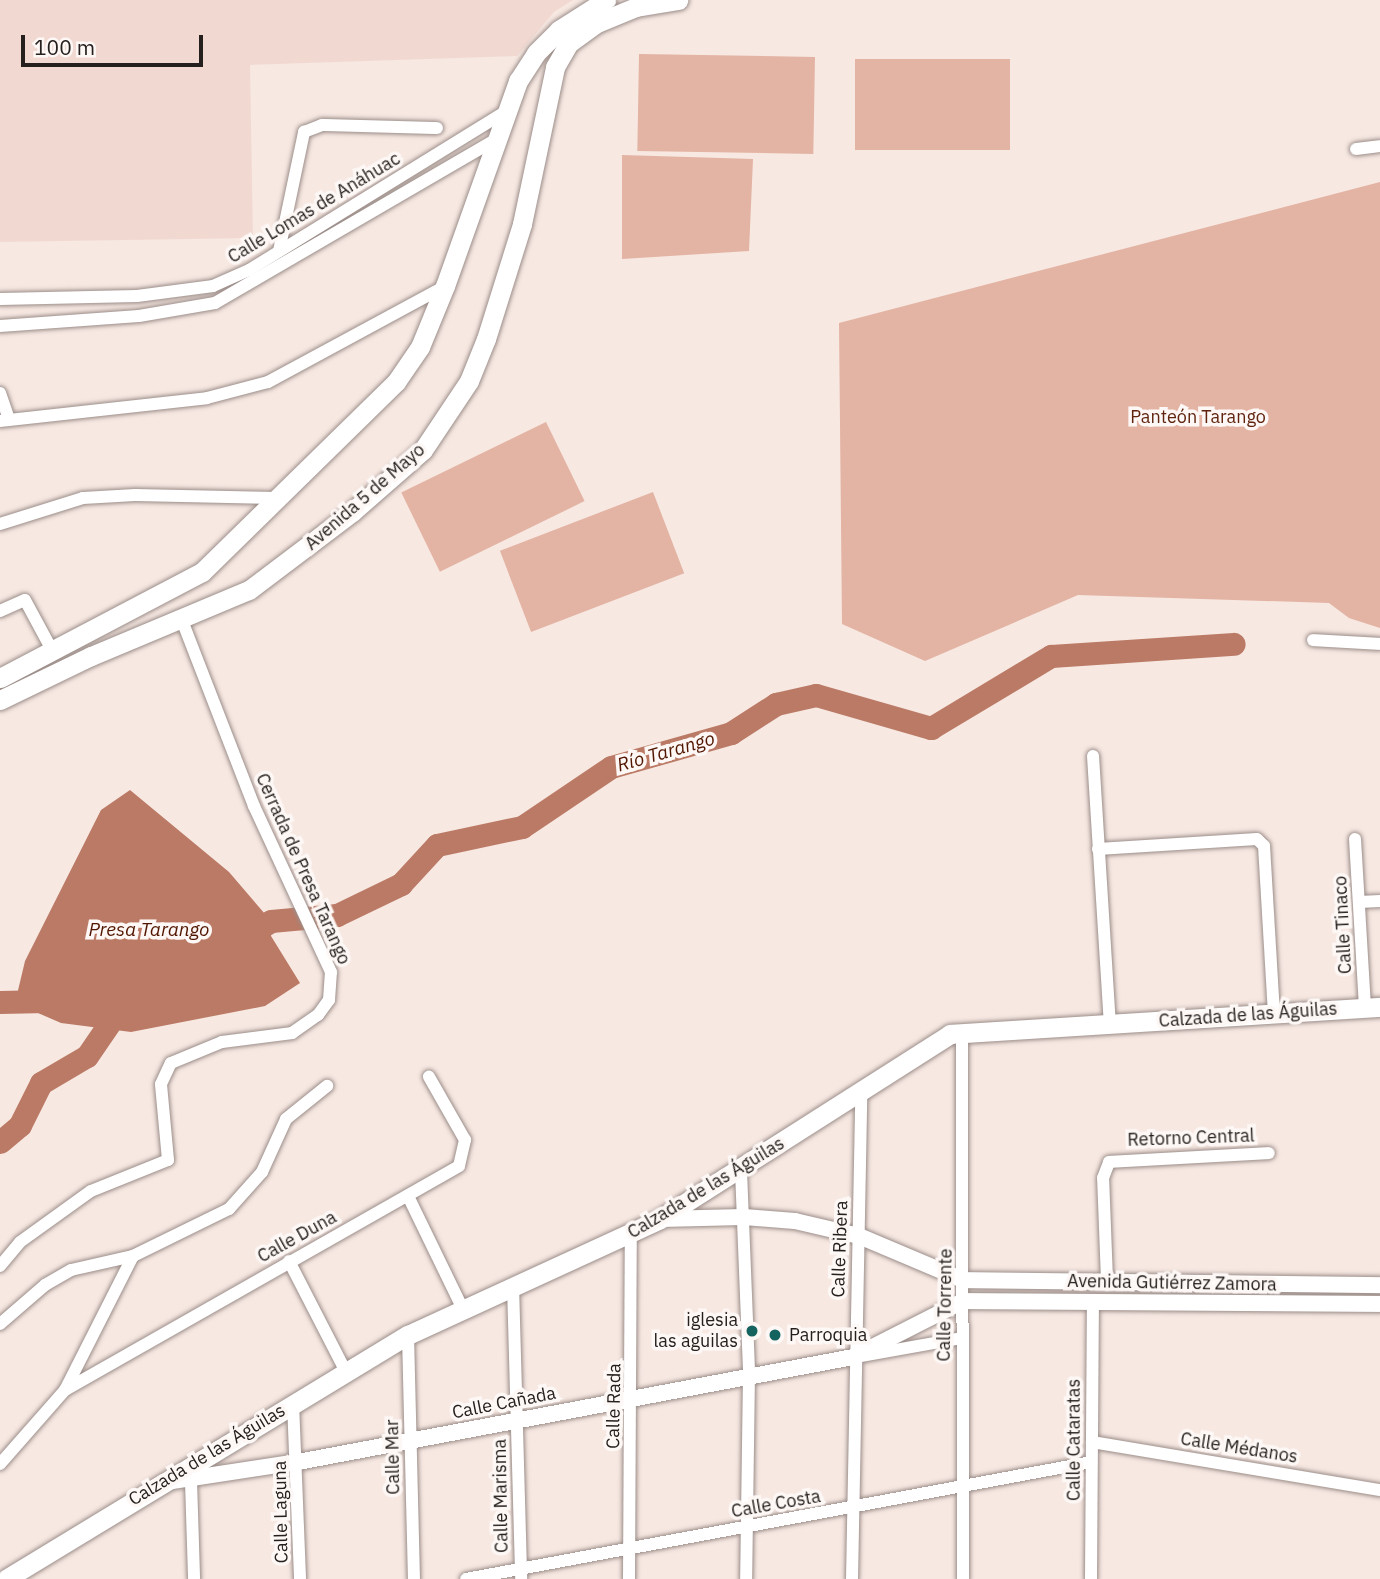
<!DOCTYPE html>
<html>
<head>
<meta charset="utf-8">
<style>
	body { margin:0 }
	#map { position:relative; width:1380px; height:1579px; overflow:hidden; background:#f7e8e2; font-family:"IBM Plex Sans",sans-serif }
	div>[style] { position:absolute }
	.built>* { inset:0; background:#f1d9d1 }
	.green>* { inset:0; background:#e3b3a3; transform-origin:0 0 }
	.water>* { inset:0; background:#bb7a65 }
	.river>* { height:23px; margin:-11.5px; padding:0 11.5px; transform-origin:11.5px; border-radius:11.5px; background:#bb7a65 }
	.roads { filter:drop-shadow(0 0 2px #9b8d89) drop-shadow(0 0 2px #9b8d89) }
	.minor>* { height:12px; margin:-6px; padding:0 6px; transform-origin:6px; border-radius:6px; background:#fff }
	.tertiary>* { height:16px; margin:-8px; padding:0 8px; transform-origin:8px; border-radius:8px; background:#fff }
	.secondary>* { height:19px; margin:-9.5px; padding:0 9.5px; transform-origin:9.5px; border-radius:9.5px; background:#fff }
	.dots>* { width:19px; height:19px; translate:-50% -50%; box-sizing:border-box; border:4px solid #fdf7f5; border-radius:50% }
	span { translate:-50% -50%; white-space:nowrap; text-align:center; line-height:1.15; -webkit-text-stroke:7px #fdf7f5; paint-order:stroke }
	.street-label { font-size:18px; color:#25201e }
	.park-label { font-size:18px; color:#60240e }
	.poi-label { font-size:18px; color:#25201e }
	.right { translate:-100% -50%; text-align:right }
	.left { translate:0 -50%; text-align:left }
	.water-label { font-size:19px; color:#511600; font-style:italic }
	.scale { position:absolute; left:21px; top:35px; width:182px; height:32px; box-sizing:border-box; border:4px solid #25201e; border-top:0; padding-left:9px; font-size:21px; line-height:24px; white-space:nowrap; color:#25201e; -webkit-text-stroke:5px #fdf7f5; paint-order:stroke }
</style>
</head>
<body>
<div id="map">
	<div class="built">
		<i style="clip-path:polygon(0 0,573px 0,554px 12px,517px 56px,250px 65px,253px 238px,0 242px)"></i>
	</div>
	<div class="green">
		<i style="left:815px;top:57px;width:97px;height:176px;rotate:91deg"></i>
		<i style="left:1010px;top:59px;width:91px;height:155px;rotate:90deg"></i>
		<i style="clip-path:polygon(622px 155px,753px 159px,749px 251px,622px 259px)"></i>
		<i style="clip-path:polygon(1380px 182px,1380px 628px,1349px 618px,1329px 603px,1078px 595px,925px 661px,842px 624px,839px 323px)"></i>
		<i style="left:546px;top:422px;width:88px;height:161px;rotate:64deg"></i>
		<i style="left:653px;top:492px;width:87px;height:164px;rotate:69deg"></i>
	</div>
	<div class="water">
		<i style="clip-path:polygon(130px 790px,229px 872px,271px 921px,271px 936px,300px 983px,265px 1006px,131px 1032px,61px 1023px,15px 1003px,25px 961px,101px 810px)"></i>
	</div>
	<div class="river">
		<i style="left:246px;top:936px;width:29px;rotate:-31deg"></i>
		<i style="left:271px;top:921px;width:66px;rotate:-5.2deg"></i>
		<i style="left:337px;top:915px;width:71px;rotate:-25.8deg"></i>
		<i style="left:401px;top:884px;width:53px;rotate:-47.3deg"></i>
		<i style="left:437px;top:845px;width:87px;rotate:-12deg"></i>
		<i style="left:522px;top:827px;width:107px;rotate:-34deg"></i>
		<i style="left:611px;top:767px;width:125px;rotate:-15.8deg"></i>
		<i style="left:731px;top:733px;width:54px;rotate:-32.8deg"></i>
		<i style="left:776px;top:704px;width:41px;rotate:-12.7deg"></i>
		<i style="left:816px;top:695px;width:120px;rotate:16deg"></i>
		<i style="left:931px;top:728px;width:140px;rotate:-31deg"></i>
		<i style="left:1051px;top:656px;width:183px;rotate:-3.8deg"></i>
		<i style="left:0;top:1002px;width:46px;rotate:-1.2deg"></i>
		<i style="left:0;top:1142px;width:26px;rotate:-40deg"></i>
		<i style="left:20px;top:1125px;width:47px;rotate:-63.4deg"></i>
		<i style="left:41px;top:1083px;width:53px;rotate:-30.4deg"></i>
		<i style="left:87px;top:1056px;width:65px;rotate:-55.6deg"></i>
	</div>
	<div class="roads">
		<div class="minor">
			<i style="left:1356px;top:149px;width:24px;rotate:-7deg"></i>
			<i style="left:279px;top:251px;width:122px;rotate:-78.1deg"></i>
			<i style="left:304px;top:132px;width:19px;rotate:-21deg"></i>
			<i style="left:322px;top:125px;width:115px;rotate:1.5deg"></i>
			<i style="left:0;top:299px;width:137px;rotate:-1.3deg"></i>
			<i style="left:137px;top:296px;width:77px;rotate:-7.5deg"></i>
			<i style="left:213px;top:286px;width:39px;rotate:-24deg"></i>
			<i style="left:249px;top:270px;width:302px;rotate:-31.7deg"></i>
			<i style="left:0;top:326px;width:139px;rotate:-4.1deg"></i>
			<i style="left:139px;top:316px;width:77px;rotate:-9.7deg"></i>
			<i style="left:215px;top:303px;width:328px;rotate:-30.2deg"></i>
			<i style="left:0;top:393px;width:24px;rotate:71deg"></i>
			<i style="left:0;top:421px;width:208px;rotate:-6.3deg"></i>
			<i style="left:207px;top:398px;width:63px;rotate:-14.7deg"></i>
			<i style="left:268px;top:382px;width:200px;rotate:-28.4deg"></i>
			<i style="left:0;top:524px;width:87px;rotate:-17.4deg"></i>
			<i style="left:83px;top:498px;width:52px;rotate:-3.3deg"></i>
			<i style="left:135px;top:495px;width:140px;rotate:1.2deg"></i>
			<i style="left:0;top:611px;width:27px;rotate:-24deg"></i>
			<i style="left:25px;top:600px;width:59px;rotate:61.7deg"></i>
			<i style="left:1313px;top:640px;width:67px;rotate:3.4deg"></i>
			<i style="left:1093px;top:756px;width:269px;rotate:86.4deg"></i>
			<i style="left:1355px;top:839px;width:169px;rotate:86.6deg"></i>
			<i style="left:1098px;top:849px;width:159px;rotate:-3.6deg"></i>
			<i style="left:1257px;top:839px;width:10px;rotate:45deg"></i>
			<i style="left:1264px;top:846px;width:168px;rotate:86.6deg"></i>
			<i style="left:1359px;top:902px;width:21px;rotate:-3deg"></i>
			<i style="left:962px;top:1032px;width:547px;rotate:89.9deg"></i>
			<i style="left:741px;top:1171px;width:203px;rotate:87.7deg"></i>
			<i style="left:749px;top:1374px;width:205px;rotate:90.8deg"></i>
			<i style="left:408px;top:1196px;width:123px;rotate:64.1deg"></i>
			<i style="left:289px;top:1261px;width:123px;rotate:62.8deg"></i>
			<i style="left:0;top:1266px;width:31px;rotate:-50deg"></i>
			<i style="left:20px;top:1242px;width:87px;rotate:-35.7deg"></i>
			<i style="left:91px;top:1191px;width:83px;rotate:-21.9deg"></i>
			<i style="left:168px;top:1160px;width:76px;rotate:-95.3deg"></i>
			<i style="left:161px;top:1084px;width:23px;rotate:-65deg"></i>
			<i style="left:171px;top:1063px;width:55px;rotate:-22.4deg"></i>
			<i style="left:222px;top:1042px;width:71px;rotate:-7.3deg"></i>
			<i style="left:292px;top:1033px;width:32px;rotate:-35deg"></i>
			<i style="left:318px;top:1015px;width:19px;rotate:-54deg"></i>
			<i style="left:329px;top:1000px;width:28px;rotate:-86deg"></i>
			<i style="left:331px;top:972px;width:183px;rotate:-114.9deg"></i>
			<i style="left:254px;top:806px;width:199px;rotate:-111.2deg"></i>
			<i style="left:1107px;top:1280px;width:102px;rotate:-92.2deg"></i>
			<i style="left:1103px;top:1178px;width:17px;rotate:-69deg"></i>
			<i style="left:1109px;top:1162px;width:160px;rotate:-3.2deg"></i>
			<i style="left:513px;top:1285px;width:294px;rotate:88.4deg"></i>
			<i style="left:0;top:1324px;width:60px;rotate:-40.9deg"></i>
			<i style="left:45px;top:1285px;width:30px;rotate:-30deg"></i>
			<i style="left:71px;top:1270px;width:64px;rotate:-12.7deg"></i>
			<i style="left:133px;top:1256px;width:107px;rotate:-26.1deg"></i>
			<i style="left:229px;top:1209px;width:50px;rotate:-48.3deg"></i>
			<i style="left:262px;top:1172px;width:58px;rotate:-65.6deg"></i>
			<i style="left:286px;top:1119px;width:53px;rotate:-38.8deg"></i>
			<i style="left:408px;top:1335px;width:244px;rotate:88.6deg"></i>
			<i style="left:861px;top:1356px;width:103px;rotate:-10.1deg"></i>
			<i style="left:65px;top:1390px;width:453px;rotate:-29.6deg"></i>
			<i style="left:459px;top:1166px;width:27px;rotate:-77deg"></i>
			<i style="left:465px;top:1140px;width:73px;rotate:-119.7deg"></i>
			<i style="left:293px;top:1403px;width:176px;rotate:87.7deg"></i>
			<i style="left:1092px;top:1442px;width:292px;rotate:9.5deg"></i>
			<i style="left:0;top:1464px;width:98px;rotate:-48.7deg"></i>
			<i style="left:65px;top:1390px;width:150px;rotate:-63.1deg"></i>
			<i style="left:191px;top:1481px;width:98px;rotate:88.2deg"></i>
			<i style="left:466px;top:1579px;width:636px;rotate:-10.6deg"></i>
			<i style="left:629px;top:1579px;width:345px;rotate:-89.7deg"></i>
			<i style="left:852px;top:1579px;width:491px;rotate:-88.9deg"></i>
			<i style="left:1091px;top:1579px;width:278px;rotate:-89.6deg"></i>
		</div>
		<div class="tertiary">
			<i style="left:660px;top:1219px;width:84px;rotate:-1.4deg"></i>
			<i style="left:744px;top:1217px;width:51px;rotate:4.5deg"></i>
			<i style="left:795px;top:1221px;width:66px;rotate:13.2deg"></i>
			<i style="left:859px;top:1236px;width:113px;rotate:22.9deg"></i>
			<i style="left:963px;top:1280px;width:417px;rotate:0.7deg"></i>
			<i style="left:167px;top:1482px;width:133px;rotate:-8.7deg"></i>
			<i style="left:298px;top:1462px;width:565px;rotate:-10.71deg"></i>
			<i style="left:853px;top:1357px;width:123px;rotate:-27deg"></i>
			<i style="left:963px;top:1301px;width:417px;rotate:0.4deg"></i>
		</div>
		<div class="secondary">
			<i style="left:0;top:678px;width:228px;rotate:-27.7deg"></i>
			<i style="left:202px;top:572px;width:272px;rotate:-44.4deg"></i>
			<i style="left:396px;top:382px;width:42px;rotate:-55.6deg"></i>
			<i style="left:420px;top:347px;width:66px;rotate:-67.7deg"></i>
			<i style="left:445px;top:286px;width:218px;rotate:-70.4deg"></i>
			<i style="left:518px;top:81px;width:33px;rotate:-57deg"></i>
			<i style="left:536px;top:53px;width:33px;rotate:-45deg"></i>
			<i style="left:559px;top:30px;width:56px;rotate:-32.6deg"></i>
			<i style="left:0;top:700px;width:101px;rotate:-25.8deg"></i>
			<i style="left:91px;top:656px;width:171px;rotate:-22.7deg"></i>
			<i style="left:249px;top:590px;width:129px;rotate:-37.1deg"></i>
			<i style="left:352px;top:512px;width:94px;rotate:-41.1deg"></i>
			<i style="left:423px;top:450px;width:83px;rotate:-56.3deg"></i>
			<i style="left:469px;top:381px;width:45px;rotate:-68deg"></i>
			<i style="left:486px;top:339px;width:121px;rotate:-72.6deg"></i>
			<i style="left:522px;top:224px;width:160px;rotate:-78.1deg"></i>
			<i style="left:555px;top:67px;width:28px;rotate:-60deg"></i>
			<i style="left:569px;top:43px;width:34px;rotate:-36deg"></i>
			<i style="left:597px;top:23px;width:42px;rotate:-22.3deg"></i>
			<i style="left:636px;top:7px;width:43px;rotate:-9.5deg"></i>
			<i style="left:6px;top:1579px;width:470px;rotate:-31.3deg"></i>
			<i style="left:408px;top:1335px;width:277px;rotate:-24.7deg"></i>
			<i style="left:660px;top:1219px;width:344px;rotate:-32.5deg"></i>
			<i style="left:950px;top:1034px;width:431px;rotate:-3.6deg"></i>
		</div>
	</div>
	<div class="dots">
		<i style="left:752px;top:1331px;background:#15635f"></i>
		<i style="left:775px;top:1335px;background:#15635f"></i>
	</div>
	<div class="street-label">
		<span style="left:314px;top:208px;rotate:-31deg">Calle Lomas de Anáhuac</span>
		<span style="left:365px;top:497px;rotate:-41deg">Avenida 5 de Mayo</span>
		<span style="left:303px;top:869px;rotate:66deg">Cerrada de Presa Tarango</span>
		<span style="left:1343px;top:925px;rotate:-93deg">Calle Tinaco</span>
		<span style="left:1248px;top:1015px;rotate:-4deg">Calzada de las Águilas</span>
		<span style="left:1191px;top:1138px;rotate:-2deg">Retorno Central</span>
		<span style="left:706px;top:1188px;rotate:-31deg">Calzada de las Águilas</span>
		<span style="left:297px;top:1237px;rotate:-29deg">Calle Duna</span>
		<span style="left:840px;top:1249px;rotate:-88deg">Calle Ribera</span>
		<span style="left:1172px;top:1283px;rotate:1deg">Avenida Gutiérrez Zamora</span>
		<span style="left:945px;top:1305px;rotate:-89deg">Calle Torrente</span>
		<span style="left:504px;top:1403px;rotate:-11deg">Calle Cañada</span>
		<span style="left:614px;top:1406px;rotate:-89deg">Calle Rada</span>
		<span style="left:1074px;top:1440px;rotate:-90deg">Calle Cataratas</span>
		<span style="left:1239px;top:1448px;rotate:9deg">Calle Médanos</span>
		<span style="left:207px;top:1455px;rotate:-31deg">Calzada de las Águilas</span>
		<span style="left:393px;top:1457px;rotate:-91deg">Calle Mar</span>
		<span style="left:501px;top:1496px;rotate:-91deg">Calle Marisma</span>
		<span style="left:776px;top:1504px;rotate:-10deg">Calle Costa</span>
		<span style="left:281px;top:1512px;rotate:-91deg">Calle Laguna</span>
	</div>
	<div class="park-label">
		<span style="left:1198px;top:417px">Panteón Tarango</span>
	</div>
	<div class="poi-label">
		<span class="right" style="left:738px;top:1331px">iglesia<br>las aguilas</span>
		<span class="left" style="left:789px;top:1335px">Parroquia</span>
	</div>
	<div class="water-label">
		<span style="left:666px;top:752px;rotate:-16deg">Río Tarango</span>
		<span style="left:149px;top:930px">Presa Tarango</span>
	</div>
	<div class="scale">100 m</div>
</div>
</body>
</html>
